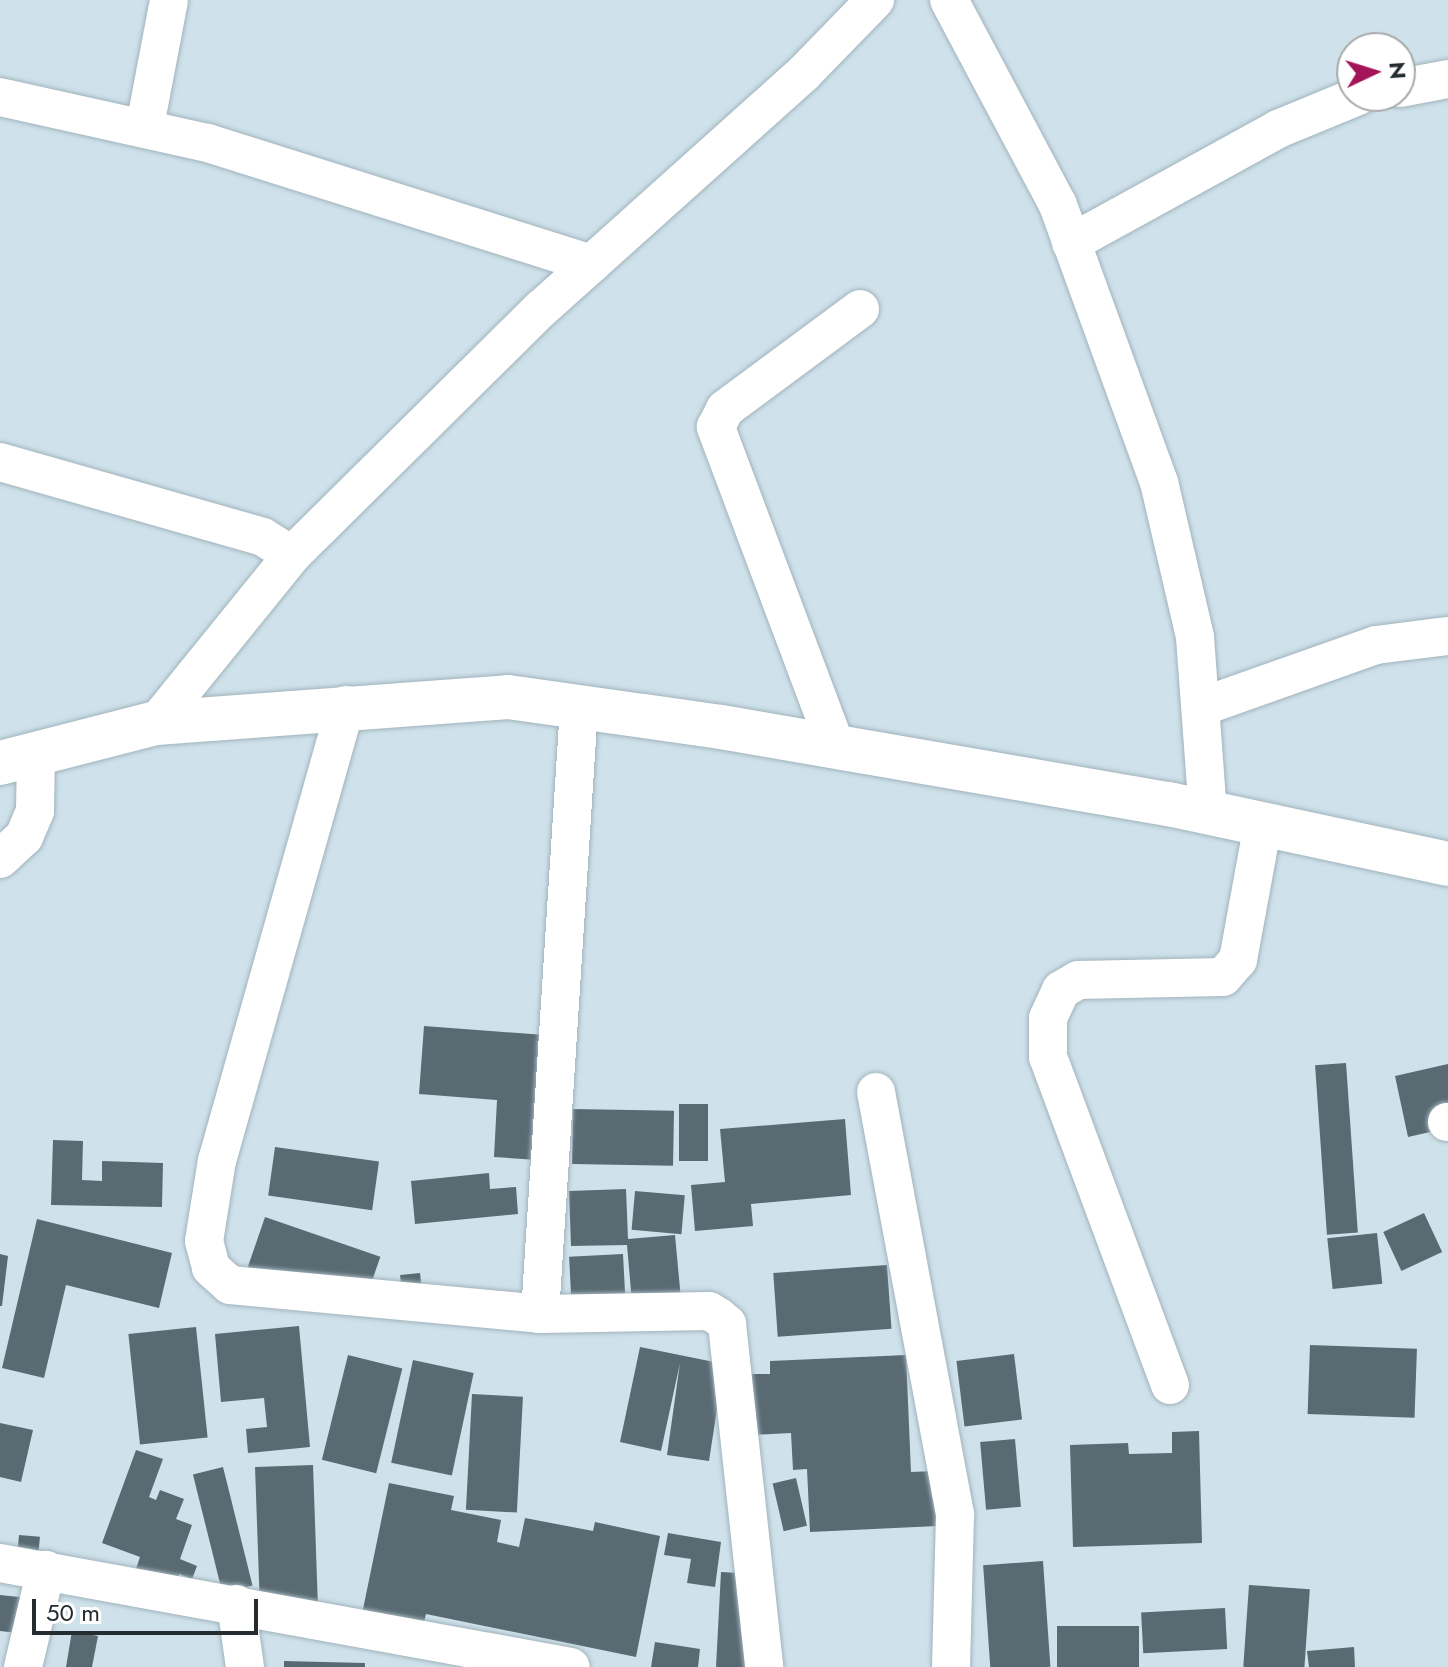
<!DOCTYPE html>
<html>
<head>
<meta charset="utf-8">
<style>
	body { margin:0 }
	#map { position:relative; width:1448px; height:1667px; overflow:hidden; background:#cfe2eb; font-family:Jost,sans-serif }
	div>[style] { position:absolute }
	.building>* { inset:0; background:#596a72; transform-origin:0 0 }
	.roads { filter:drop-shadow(0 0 2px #a1b3bc) drop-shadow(0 0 2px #a1b3bc) }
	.minor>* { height:38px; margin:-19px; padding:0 19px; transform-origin:19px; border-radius:19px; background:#fff }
	.major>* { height:44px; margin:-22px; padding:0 22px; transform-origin:22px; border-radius:22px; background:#fff }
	span { translate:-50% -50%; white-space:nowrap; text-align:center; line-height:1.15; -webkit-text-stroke:8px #fff; paint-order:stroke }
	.north { position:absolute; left:1336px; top:32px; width:80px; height:80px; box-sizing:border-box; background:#fff; border:2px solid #a7abac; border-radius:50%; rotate:86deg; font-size:22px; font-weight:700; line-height:32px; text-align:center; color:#242c2f }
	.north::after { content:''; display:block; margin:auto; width:28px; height:36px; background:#a31459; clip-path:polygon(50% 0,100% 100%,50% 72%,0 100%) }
	.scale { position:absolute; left:32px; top:1599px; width:226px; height:36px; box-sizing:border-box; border:4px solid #242c2f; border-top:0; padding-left:10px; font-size:24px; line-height:28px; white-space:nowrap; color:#242c2f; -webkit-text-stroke:6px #fff; paint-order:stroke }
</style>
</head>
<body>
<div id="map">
	<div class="building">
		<i style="clip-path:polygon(424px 1026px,545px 1035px,537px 1160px,494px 1157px,497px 1100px,419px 1094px)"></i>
		<i style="left:1346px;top:1063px;width:170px;height:31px;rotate:86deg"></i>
		<i style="clip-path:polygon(1448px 1064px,1448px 1128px,1408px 1137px,1395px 1076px)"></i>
		<i style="left:708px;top:1104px;width:57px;height:29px;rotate:90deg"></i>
		<i style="left:573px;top:1109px;width:101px;height:55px;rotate:1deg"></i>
		<i style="clip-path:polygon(845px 1119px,851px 1195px,751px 1204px,753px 1226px,695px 1231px,691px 1185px,725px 1182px,720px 1129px)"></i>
		<i style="clip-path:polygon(53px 1140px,83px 1141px,82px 1180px,102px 1181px,102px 1161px,163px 1163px,162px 1207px,51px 1205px)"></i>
		<i style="left:275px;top:1147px;width:105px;height:49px;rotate:8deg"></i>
		<i style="clip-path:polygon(489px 1173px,490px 1189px,516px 1187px,518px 1214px,415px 1224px,411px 1181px)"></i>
		<i style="clip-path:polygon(626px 1189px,628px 1239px,675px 1235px,682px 1310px,633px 1314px,627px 1245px,571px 1246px,569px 1191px)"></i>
		<i style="left:635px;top:1191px;width:50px;height:39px;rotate:5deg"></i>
		<i style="left:1424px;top:1213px;width:43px;height:45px;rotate:65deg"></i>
		<i style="left:265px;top:1217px;width:122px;height:63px;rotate:19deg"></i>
		<i style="clip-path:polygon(37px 1219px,172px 1253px,159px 1308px,66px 1285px,44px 1378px,2px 1368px)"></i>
		<i style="left:1377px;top:1233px;width:51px;height:50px;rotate:84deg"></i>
		<i style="clip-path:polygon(0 1254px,8px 1256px,2px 1306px,0 1306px)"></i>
		<i style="left:623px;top:1254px;width:57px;height:54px;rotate:87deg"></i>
		<i style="left:887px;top:1265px;width:64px;height:114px;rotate:86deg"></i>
		<i style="left:420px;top:1273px;width:28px;height:20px;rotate:84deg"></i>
		<i style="clip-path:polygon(299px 1326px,310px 1447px,248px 1453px,246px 1429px,267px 1427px,264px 1398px,221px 1402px,215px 1334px)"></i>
		<i style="left:196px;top:1327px;width:111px;height:68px;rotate:84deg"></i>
		<i style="left:1310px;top:1345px;width:107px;height:69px;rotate:2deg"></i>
		<i style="clip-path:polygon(640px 1347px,724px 1364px,709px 1461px,667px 1455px,680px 1363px,661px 1451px,620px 1442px)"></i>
		<i style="left:1014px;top:1354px;width:66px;height:58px;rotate:83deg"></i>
		<i style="left:348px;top:1355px;width:56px;height:108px;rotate:14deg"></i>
		<i style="clip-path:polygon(906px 1355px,911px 1472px,935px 1471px,937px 1526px,810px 1532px,807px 1469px,793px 1470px,791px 1433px,750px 1435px,747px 1374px,770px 1374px,770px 1361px)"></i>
		<i style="left:413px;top:1360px;width:62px;height:105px;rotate:12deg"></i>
		<i style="left:472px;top:1394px;width:51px;height:116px;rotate:3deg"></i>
		<i style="clip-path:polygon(0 1423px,33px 1430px,21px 1482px,0 1477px)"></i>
		<i style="clip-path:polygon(1199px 1431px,1202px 1543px,1073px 1547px,1070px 1445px,1128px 1443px,1129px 1454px,1172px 1453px,1172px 1432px)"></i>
		<i style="left:1015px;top:1439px;width:68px;height:35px;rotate:85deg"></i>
		<i style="clip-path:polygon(136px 1450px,163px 1459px,149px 1497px,156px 1500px,160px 1490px,184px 1499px,176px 1519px,192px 1525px,180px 1559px,197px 1566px,192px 1579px,179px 1574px,168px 1603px,129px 1589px,140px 1557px,102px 1543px)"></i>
		<i style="left:313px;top:1465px;width:137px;height:58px;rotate:88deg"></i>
		<i style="left:223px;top:1467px;width:122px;height:31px;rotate:76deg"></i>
		<i style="left:796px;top:1478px;width:49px;height:24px;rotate:77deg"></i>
		<i style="clip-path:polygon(389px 1483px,454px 1496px,451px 1510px,501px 1520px,497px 1542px,519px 1547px,525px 1518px,593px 1531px,595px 1522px,660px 1536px,636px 1657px,426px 1614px,423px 1626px,362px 1614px)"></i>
		<i style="clip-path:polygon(668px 1533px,721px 1542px,715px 1587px,687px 1583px,691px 1559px,664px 1555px)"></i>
		<i style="left:19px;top:1535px;width:21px;height:24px;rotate:5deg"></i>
		<i style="left:1043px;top:1561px;width:106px;height:60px;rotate:86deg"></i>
		<i style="left:721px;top:1572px;width:37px;height:95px;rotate:3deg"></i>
		<i style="left:1249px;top:1585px;width:61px;height:82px;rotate:4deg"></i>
		<i style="clip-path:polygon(0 1595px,29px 1598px,26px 1634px,0 1631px)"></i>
		<i style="left:1225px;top:1608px;width:41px;height:84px;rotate:87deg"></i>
		<i style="left:1057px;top:1626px;width:82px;height:41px"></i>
		<i style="clip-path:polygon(72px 1631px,98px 1636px,92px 1667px,66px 1667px)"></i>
		<i style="clip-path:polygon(655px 1642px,700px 1649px,698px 1667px,651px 1667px)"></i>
		<i style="clip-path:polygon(1354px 1647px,1355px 1667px,1309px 1667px,1307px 1651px)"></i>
		<i style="clip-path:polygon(284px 1661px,365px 1663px,365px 1667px,284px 1667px)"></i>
	</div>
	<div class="roads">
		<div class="minor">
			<i style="left:949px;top:0;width:232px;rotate:62deg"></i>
			<i style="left:1058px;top:205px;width:295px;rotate:70deg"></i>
			<i style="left:1159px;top:482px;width:159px;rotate:76.9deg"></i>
			<i style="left:1195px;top:637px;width:175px;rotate:85.8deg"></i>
			<i style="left:1400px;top:88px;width:49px;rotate:-10.6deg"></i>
			<i style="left:0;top:97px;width:213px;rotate:12.5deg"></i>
			<i style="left:208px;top:143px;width:402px;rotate:17.5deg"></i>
			<i style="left:145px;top:126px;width:128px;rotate:-79.2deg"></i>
			<i style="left:1071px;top:243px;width:236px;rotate:-28.8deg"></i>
			<i style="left:1278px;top:129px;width:87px;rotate:-22.4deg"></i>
			<i style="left:0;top:462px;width:273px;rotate:15.9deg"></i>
			<i style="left:263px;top:537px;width:34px;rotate:32deg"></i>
			<i style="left:346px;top:705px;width:473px;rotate:105.8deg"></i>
			<i style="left:217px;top:1160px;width:82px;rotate:99.1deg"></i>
			<i style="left:204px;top:1241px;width:28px;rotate:75deg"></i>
			<i style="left:211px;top:1268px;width:25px;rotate:42deg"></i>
			<i style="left:230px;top:1285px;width:311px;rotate:5.3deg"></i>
			<i style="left:540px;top:1314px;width:169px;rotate:-1deg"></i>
			<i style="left:709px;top:1311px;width:12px;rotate:31deg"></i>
			<i style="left:719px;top:1317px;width:11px;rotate:41deg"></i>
			<i style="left:727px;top:1324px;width:345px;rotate:83.8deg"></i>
			<i style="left:1201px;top:707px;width:186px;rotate:-19.5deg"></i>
			<i style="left:1376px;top:645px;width:73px;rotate:-7.1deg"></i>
			<i style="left:156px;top:723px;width:216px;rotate:-51deg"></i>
			<i style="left:292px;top:555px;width:350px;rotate:-44.7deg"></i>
			<i style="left:541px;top:309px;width:353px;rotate:-41.9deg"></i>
			<i style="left:804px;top:73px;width:102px;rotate:-45.8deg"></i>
			<i style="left:836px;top:747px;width:342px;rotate:-110.6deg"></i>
			<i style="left:716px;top:427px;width:20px;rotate:-63deg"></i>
			<i style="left:725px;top:409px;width:168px;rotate:-36.5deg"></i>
			<i style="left:0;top:859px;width:33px;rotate:-43deg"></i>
			<i style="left:24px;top:837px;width:28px;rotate:-67deg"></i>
			<i style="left:35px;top:811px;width:56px;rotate:-89deg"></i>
			<i style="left:876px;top:1092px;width:430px;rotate:79.4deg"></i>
			<i style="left:955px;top:1515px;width:152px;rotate:91.5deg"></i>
			<i style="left:1447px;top:1122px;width:1px"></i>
			<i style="left:540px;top:1314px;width:608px;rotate:-86.32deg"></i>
			<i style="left:1170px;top:1385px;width:350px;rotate:-110.4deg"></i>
			<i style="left:1048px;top:1057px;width:39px;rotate:-90deg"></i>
			<i style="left:1048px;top:1018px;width:31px;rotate:-65deg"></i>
			<i style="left:1061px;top:990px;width:20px;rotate:-30deg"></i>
			<i style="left:1078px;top:980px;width:145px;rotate:-1.2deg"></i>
			<i style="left:1223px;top:977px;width:23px;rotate:-49deg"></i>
			<i style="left:1238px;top:960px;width:138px;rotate:-79.6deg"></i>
			<i style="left:0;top:1563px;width:580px;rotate:10.32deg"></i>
			<i style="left:236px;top:1604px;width:64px;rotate:81.9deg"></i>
			<i style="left:23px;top:1667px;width:100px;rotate:-76.7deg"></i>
		</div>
		<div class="major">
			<i style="left:0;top:763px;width:161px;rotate:-14.4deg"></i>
			<i style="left:156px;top:723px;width:353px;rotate:-4.2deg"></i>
			<i style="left:508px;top:697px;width:215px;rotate:8deg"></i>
			<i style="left:721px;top:727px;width:455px;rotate:9.8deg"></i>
			<i style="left:1169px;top:804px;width:285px;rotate:12.1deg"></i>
		</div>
	</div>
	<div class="north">N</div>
	<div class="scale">50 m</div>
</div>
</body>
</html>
